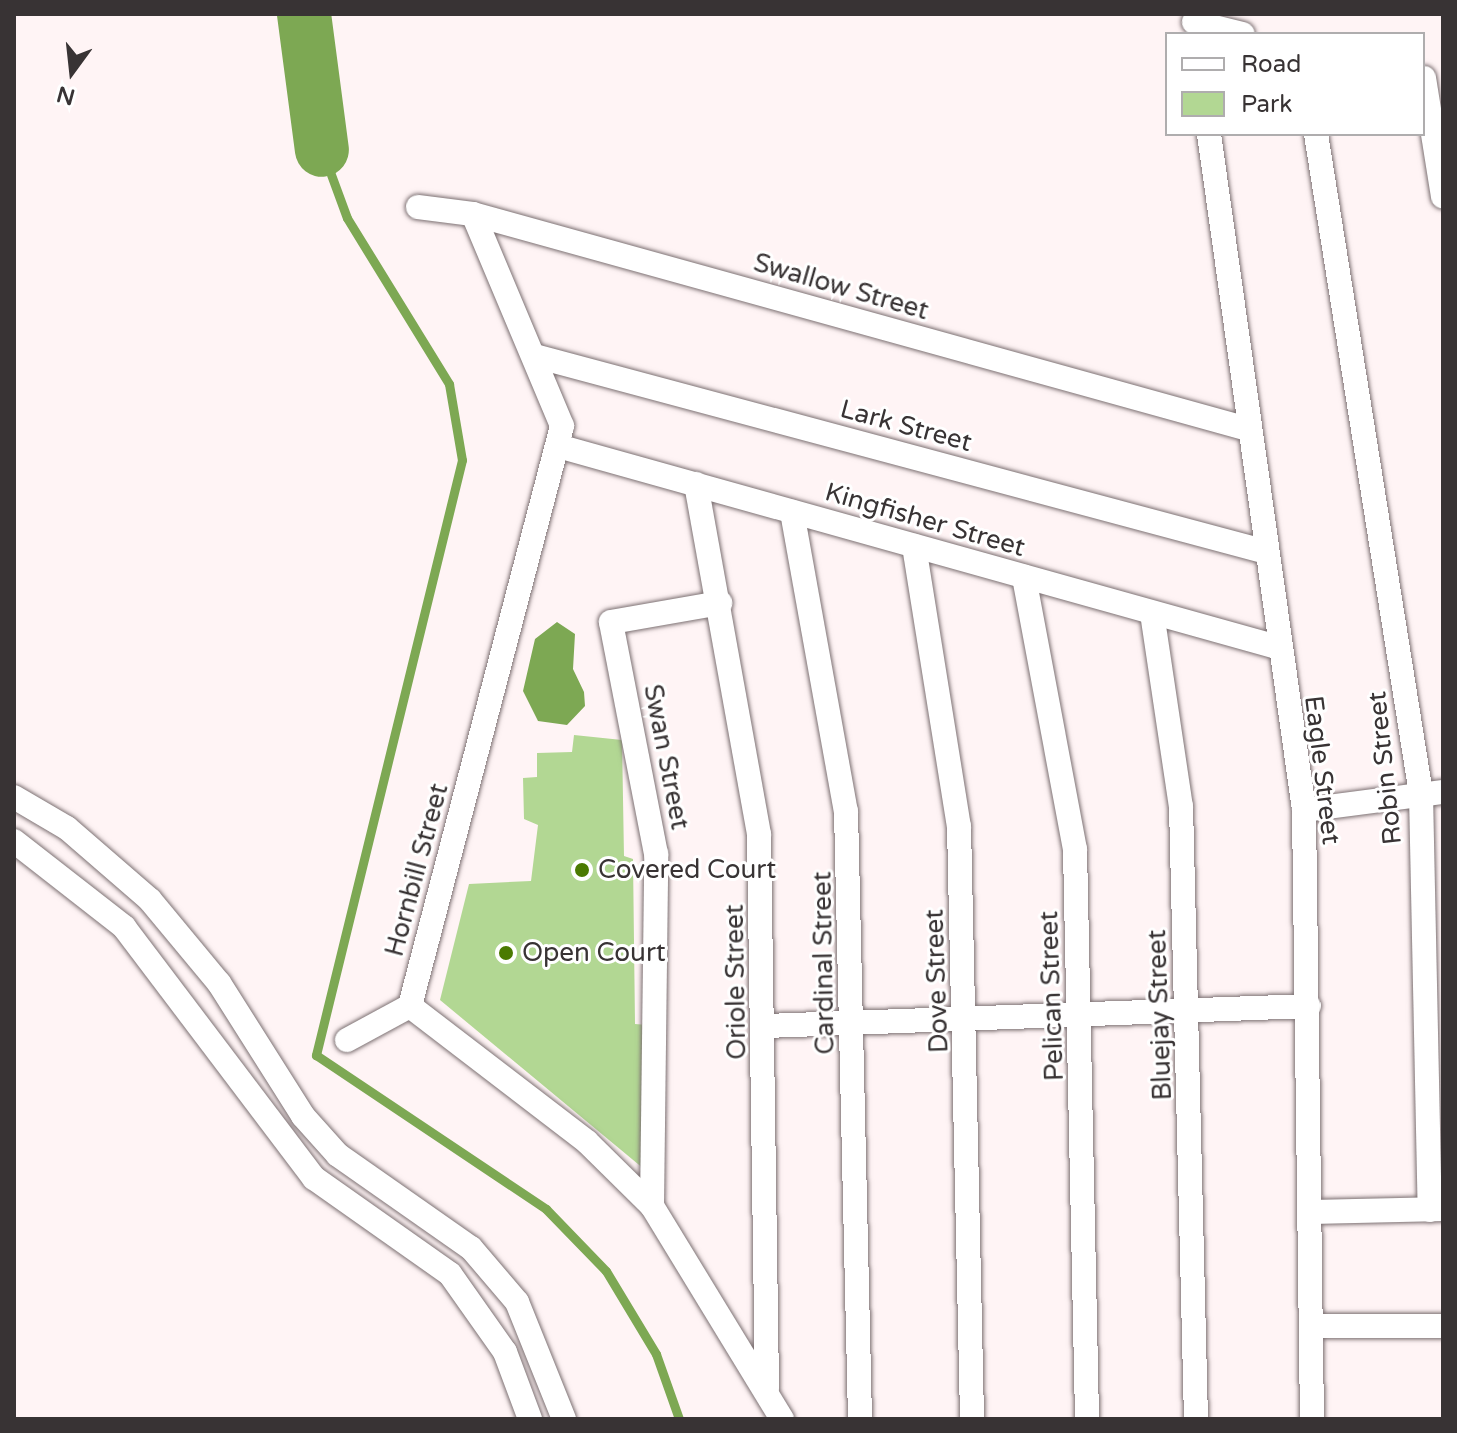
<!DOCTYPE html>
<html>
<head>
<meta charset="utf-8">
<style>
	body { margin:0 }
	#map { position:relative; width:1457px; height:1433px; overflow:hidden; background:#fff4f5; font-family:"Varela Round",sans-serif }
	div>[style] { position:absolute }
	.green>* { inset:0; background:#b2d793 }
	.water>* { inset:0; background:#7da853 }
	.stream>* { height:9px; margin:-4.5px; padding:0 4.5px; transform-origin:4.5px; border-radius:4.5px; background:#7da853 }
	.river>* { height:54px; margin:-27px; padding:0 27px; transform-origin:27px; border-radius:27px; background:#7da853 }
	.roads { filter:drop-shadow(0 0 2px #7d7173) drop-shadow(0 0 2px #7d7173) }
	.minor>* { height:24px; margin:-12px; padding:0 12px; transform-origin:12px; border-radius:12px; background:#fff }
	.dots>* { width:22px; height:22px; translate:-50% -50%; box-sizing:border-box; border:4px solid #fff; border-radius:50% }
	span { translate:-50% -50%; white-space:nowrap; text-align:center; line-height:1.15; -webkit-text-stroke:6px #fff; paint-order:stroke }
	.street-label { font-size:26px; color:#383334 }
	.poi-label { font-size:26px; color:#383334 }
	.left { translate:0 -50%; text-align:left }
	.frame { position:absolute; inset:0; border:16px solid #383334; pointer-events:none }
	.legend { position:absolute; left:1165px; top:32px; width:260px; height:104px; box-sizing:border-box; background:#fff; border:2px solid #afadae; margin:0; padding:10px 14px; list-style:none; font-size:24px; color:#383334 }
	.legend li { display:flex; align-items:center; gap:16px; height:40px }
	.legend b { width:40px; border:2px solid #afadae }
	.north { position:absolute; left:32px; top:32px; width:80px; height:80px; -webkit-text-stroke:6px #fff; paint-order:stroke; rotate:195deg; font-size:22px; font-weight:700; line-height:32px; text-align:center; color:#383334 }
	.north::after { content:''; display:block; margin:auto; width:28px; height:36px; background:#383334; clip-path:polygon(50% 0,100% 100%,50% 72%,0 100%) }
</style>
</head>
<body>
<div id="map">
	<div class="green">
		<i style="clip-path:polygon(574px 735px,622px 740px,624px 856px,633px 859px,635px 1024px,647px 1025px,650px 1174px,440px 1000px,469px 884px,531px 881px,538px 825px,524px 819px,523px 778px,537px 777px,537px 753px,572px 752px)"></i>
	</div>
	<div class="water">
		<i style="clip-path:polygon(557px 622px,575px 634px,573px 669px,584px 692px,585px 706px,567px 725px,538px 721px,523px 691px,535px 639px)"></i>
	</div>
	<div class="stream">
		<i style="left:322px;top:150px;width:72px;rotate:69.8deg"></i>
		<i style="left:347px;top:218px;width:195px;rotate:58.4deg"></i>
		<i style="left:449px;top:384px;width:77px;rotate:80.3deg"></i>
		<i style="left:462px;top:460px;width:613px;rotate:103.79deg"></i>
		<i style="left:316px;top:1055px;width:277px;rotate:33.8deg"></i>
		<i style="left:546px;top:1209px;width:86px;rotate:45.9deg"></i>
		<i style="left:606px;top:1271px;width:97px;rotate:58.9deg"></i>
		<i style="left:656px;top:1354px;width:69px;rotate:70.5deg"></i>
	</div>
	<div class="river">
		<i style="left:304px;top:14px;width:137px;rotate:82.5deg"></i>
	</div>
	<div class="roads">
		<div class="minor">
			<i style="left:1194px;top:22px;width:50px;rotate:13.8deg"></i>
			<i style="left:1424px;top:78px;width:120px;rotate:80.9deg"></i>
			<i style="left:1209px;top:134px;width:683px;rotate:82deg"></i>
			<i style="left:1304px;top:810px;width:609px;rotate:89.25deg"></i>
			<i style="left:1316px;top:134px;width:668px;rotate:80.96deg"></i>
			<i style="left:1421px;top:794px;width:416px;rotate:88.8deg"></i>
			<i style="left:418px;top:207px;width:55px;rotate:7.3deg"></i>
			<i style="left:473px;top:214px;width:804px;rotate:15.51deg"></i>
			<i style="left:473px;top:214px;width:230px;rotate:67.2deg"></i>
			<i style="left:562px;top:426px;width:600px;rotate:104.69deg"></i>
			<i style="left:410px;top:1006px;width:223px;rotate:37.5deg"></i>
			<i style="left:587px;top:1142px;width:91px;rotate:44.6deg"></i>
			<i style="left:652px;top:1206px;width:250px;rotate:58.6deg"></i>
			<i style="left:535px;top:356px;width:754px;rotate:15deg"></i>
			<i style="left:558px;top:446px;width:747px;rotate:15.62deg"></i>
			<i style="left:696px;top:484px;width:356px;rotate:79.8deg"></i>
			<i style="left:759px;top:834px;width:555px;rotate:89.17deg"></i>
			<i style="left:792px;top:512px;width:304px;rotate:79.8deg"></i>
			<i style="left:846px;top:811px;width:608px;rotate:88.68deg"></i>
			<i style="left:914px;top:546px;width:284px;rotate:80.9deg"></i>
			<i style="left:959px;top:826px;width:593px;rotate:88.74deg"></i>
			<i style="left:1024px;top:577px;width:277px;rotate:79.4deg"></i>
			<i style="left:1075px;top:849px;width:570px;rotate:88.79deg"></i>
			<i style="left:1152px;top:613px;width:195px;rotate:81.5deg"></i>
			<i style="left:1181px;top:806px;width:613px;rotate:88.6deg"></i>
			<i style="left:14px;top:797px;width:61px;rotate:30.3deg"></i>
			<i style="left:67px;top:828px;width:110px;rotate:40.9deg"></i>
			<i style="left:150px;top:900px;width:108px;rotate:50.3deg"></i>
			<i style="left:219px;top:983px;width:157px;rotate:57.7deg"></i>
			<i style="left:303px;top:1116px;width:52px;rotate:48.1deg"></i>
			<i style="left:338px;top:1155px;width:162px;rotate:35deg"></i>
			<i style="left:471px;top:1248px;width:71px;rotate:49.6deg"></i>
			<i style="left:517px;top:1302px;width:126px;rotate:68.1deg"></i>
			<i style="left:1304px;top:810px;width:140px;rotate:-7.4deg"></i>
			<i style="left:14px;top:841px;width:140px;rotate:38deg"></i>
			<i style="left:124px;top:927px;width:315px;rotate:52.9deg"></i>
			<i style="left:314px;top:1178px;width:166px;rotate:35.2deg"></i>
			<i style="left:450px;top:1274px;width:95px;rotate:54.8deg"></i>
			<i style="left:505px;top:1352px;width:72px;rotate:69.5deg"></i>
			<i style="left:766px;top:1026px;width:543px;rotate:-2.11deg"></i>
			<i style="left:347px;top:1040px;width:72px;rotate:-28.4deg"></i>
			<i style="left:652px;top:1206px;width:352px;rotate:-89.3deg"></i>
			<i style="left:656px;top:854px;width:236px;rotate:-101deg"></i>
			<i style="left:611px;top:622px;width:111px;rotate:-9.9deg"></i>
			<i style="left:1312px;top:1212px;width:131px;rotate:-1.3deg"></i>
			<i style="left:1314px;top:1326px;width:129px"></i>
		</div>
	</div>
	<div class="dots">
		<i style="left:582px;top:870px;background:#4a7a01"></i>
		<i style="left:506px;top:953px;background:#4a7a01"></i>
	</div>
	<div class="street-label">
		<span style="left:841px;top:287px;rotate:16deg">Swallow Street</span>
		<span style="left:906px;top:426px;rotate:15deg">Lark Street</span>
		<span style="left:925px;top:520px;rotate:16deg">Kingfisher Street</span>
		<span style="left:666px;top:757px;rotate:79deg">Swan Street</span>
		<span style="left:1385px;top:768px;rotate:-96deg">Robin Street</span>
		<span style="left:1322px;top:770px;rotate:83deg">Eagle Street</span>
		<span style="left:417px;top:870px;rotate:-75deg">Hornbill Street</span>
		<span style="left:824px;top:963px;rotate:-91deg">Cardinal Street</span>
		<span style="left:937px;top:981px;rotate:-92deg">Dove Street</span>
		<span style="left:736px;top:982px;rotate:-91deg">Oriole Street</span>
		<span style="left:1052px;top:996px;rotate:-92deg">Pelican Street</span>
		<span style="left:1160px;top:1015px;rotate:-92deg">Bluejay Street</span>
	</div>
	<div class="poi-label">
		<span class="left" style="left:598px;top:870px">Covered Court</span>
		<span class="left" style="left:522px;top:953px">Open Court</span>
	</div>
	<div class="frame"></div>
	<ul class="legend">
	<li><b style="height:10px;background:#fff"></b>Road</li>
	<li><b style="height:22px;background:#b2d793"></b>Park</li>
	</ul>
	<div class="north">N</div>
</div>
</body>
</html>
